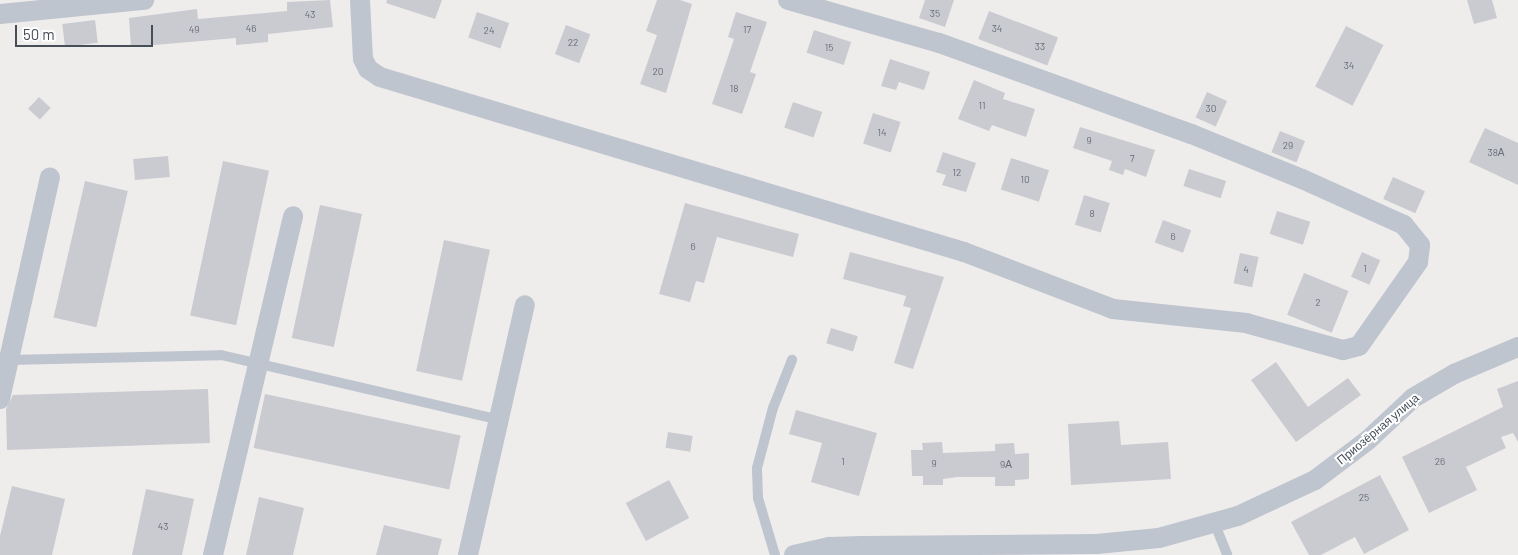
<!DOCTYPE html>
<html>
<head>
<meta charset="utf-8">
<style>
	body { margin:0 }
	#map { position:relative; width:1518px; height:555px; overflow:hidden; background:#efecec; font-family:Barlow,sans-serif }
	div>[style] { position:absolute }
	.building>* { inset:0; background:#cacbd1; transform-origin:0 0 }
	.service>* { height:10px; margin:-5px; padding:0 5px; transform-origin:5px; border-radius:5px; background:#bec5ce }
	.minor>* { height:20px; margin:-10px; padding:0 10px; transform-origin:10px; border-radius:10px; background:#bec5ce }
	span { translate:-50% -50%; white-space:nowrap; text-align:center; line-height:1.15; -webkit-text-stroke:4px #fff; paint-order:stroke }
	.number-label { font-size:10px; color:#676d76 }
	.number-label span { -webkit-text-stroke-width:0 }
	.street-label { font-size:12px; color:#464e58 }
	.scale { position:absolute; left:15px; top:25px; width:138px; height:22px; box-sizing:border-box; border:2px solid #464e58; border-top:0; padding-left:6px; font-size:15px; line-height:18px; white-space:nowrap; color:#464e58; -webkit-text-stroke:4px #fff; paint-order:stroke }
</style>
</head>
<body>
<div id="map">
	<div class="building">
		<i style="clip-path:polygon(330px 0,333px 27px,268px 34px,268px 42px,236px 45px,236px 38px,131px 47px,129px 18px,197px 9px,198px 19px,221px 17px,287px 11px,287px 2px)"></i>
		<i style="clip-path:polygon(387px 0,442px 0,435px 19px,386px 3px)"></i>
		<i style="clip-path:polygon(657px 0,680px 0,692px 4px,666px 93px,640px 84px,657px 35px,646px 31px)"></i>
		<i style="clip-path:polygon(925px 0,954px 0,945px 27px,919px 18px)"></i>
		<i style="clip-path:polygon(1467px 0,1492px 0,1497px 18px,1474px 24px)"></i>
		<i style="left:989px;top:11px;width:74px;height:30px;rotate:21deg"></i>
		<i style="left:477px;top:12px;width:34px;height:27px;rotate:19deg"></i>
		<i style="clip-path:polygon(736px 12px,767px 22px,750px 72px,756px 74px,742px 114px,712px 104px,734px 39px,728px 37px)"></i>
		<i style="left:95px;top:20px;width:23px;height:33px;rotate:83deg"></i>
		<i style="left:566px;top:25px;width:26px;height:31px;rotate:21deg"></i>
		<i style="left:1346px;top:26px;width:42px;height:68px;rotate:27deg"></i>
		<i style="left:814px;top:30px;width:39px;height:24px;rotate:18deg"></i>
		<i style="clip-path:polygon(890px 59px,930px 72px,924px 90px,899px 82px,896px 90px,881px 86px)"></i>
		<i style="clip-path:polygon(974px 80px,1005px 93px,1003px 99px,1035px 109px,1026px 137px,992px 125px,989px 131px,958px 119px)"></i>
		<i style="left:1207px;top:92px;width:22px;height:28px;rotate:24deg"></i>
		<i style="left:39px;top:97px;width:16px;height:16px;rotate:43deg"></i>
		<i style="left:793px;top:102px;width:31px;height:27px;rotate:19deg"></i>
		<i style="left:873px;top:113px;width:29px;height:32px;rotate:18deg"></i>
		<i style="clip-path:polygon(1080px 127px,1155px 150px,1146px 177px,1125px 169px,1123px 175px,1109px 170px,1112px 161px,1073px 148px)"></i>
		<i style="clip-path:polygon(1485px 128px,1518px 143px,1518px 185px,1469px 162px)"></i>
		<i style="left:1280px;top:131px;width:27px;height:23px;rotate:22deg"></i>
		<i style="clip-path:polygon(943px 152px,976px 163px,966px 192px,942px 185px,946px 175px,936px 172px)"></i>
		<i style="left:168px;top:156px;width:21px;height:35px;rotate:85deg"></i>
		<i style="left:1011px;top:158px;width:40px;height:33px;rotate:18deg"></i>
		<i style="left:223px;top:161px;width:47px;height:158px;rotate:12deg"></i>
		<i style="left:1189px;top:169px;width:39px;height:18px;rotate:18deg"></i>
		<i style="left:1393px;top:177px;width:35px;height:24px;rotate:24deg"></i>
		<i style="left:85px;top:181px;width:44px;height:140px;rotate:13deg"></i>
		<i style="left:1084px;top:195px;width:27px;height:31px;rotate:17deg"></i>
		<i style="clip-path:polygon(685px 203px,799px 234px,793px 257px,717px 237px,704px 283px,696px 281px,690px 302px,659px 294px)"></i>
		<i style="left:320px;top:205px;width:43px;height:136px;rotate:12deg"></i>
		<i style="left:1277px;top:211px;width:35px;height:24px;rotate:18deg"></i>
		<i style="left:1163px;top:220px;width:30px;height:24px;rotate:20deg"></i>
		<i style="left:444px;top:240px;width:47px;height:134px;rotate:12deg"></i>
		<i style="clip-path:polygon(850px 252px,944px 277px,913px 369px,894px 363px,911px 308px,903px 306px,906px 296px,843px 279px)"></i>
		<i style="left:1362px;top:252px;width:20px;height:27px;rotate:24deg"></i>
		<i style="left:1240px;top:253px;width:19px;height:31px;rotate:12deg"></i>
		<i style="left:1304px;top:273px;width:48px;height:45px;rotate:22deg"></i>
		<i style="left:831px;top:328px;width:28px;height:16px;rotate:17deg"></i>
		<i style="clip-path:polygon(1276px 362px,1308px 407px,1348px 378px,1361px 395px,1296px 442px,1251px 380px)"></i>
		<i style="clip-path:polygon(1518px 381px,1518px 442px,1513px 433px,1501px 437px,1506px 448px,1466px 467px,1477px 490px,1429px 513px,1402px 457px,1503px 407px,1497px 389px)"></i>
		<i style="clip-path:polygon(208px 389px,210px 443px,7px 450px,6px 409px,13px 395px)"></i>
		<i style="left:265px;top:394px;width:200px;height:55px;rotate:12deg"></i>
		<i style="clip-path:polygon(796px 410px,877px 433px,859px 496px,811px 482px,822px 443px,789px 434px)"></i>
		<i style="clip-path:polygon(1119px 421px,1121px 445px,1168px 442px,1171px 479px,1071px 485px,1068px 424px)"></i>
		<i style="left:668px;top:432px;width:25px;height:16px;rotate:9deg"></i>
		<i style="clip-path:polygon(942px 442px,943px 453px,995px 451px,995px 444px,1014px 443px,1015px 454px,1029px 453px,1029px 479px,1015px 480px,1015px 486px,995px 486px,995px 477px,957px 477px,943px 479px,943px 485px,923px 485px,923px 476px,912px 476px,911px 450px,923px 450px,922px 443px)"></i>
		<i style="clip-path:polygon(1380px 475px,1409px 530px,1364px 554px,1355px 537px,1321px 555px,1309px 555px,1291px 522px)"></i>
		<i style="left:669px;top:480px;width:43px;height:49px;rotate:62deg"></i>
		<i style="clip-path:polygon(12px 486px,65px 499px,52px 555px,0 555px,0 536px)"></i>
		<i style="clip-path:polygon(146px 489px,194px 499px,182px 555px,132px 555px)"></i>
		<i style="clip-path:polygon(259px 497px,304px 508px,293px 555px,246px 555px)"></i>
		<i style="clip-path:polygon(384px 525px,442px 539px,438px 555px,376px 555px)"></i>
	</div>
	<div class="service">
		<i style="left:8px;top:360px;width:213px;rotate:-1.3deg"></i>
		<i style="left:221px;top:355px;width:283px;rotate:13.1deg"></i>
		<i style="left:1214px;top:522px;width:35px;rotate:68deg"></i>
		<i style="left:775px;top:555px;width:59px;rotate:-106.6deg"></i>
		<i style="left:758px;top:498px;width:30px;rotate:-92deg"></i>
		<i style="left:757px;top:468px;width:62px;rotate:-75.1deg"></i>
		<i style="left:773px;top:408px;width:52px;rotate:-68.4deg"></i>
	</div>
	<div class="minor">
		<i style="left:360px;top:0;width:59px;rotate:87.1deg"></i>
		<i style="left:363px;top:59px;width:11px;rotate:63deg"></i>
		<i style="left:368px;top:69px;width:14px;rotate:34deg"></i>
		<i style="left:380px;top:77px;width:610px;rotate:16.68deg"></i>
		<i style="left:964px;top:252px;width:160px;rotate:20.9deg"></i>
		<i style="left:1113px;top:309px;width:134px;rotate:6deg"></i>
		<i style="left:1246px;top:323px;width:101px;rotate:15.6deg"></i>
		<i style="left:1343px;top:350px;width:16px;rotate:-14deg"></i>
		<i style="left:1359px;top:346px;width:103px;rotate:-54.9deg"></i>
		<i style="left:1418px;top:262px;width:17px;rotate:-83deg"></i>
		<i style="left:1420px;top:245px;width:26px;rotate:-129deg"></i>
		<i style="left:1404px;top:225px;width:112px;rotate:-155.7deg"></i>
		<i style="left:1302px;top:179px;width:120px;rotate:-157.9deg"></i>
		<i style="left:1191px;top:134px;width:268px;rotate:-160.1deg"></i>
		<i style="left:939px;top:43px;width:157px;rotate:-164.1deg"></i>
		<i style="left:0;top:14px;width:145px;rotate:-5.6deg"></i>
		<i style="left:0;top:399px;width:227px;rotate:-77.3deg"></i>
		<i style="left:213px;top:555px;width:348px;rotate:-76.7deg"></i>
		<i style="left:468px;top:555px;width:256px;rotate:-77.2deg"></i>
		<i style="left:794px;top:555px;width:37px;rotate:-13deg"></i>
		<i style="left:830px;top:547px;width:32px;rotate:-2deg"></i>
		<i style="left:862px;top:546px;width:235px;rotate:-0.5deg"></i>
		<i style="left:1097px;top:544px;width:62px;rotate:-5.5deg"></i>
		<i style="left:1159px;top:538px;width:82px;rotate:-15.6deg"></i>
		<i style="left:1238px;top:516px;width:85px;rotate:-25.1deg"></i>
		<i style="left:1315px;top:480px;width:66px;rotate:-37deg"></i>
		<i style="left:1368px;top:440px;width:62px;rotate:-43deg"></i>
		<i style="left:1413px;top:398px;width:48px;rotate:-30.3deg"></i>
		<i style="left:1454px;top:374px;width:69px;rotate:-22.9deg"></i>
	</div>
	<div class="number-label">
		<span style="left:935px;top:14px">35</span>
		<span style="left:310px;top:15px">43</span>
		<span style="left:251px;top:29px">46</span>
		<span style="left:997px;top:29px">34</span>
		<span style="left:194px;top:30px">49</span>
		<span style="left:747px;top:30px">17</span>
		<span style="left:489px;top:31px">24</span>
		<span style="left:573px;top:43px">22</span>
		<span style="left:1040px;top:47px">33</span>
		<span style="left:829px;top:48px">15</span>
		<span style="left:1349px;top:66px">34</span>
		<span style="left:658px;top:72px">20</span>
		<span style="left:734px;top:89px">18</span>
		<span style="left:982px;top:106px">11</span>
		<span style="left:1211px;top:109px">30</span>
		<span style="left:882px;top:133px">14</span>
		<span style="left:1089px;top:141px">9</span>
		<span style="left:1288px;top:146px">29</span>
		<span style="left:1496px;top:153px">38А</span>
		<span style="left:1132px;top:159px">7</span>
		<span style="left:957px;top:173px">12</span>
		<span style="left:1025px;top:180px">10</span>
		<span style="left:1092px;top:214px">8</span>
		<span style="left:1173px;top:237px">6</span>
		<span style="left:693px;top:247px">6</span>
		<span style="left:1365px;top:269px">1</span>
		<span style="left:1246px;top:270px">4</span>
		<span style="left:1318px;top:303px">2</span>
		<span style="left:843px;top:462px">1</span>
		<span style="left:1440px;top:462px">26</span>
		<span style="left:934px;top:464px">9</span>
		<span style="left:1006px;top:465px">9А</span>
		<span style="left:1364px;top:498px">25</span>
		<span style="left:163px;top:527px">43</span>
	</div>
	<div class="street-label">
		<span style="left:1378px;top:429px;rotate:-40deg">Приозёрная улица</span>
	</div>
	<div class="scale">50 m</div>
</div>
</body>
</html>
